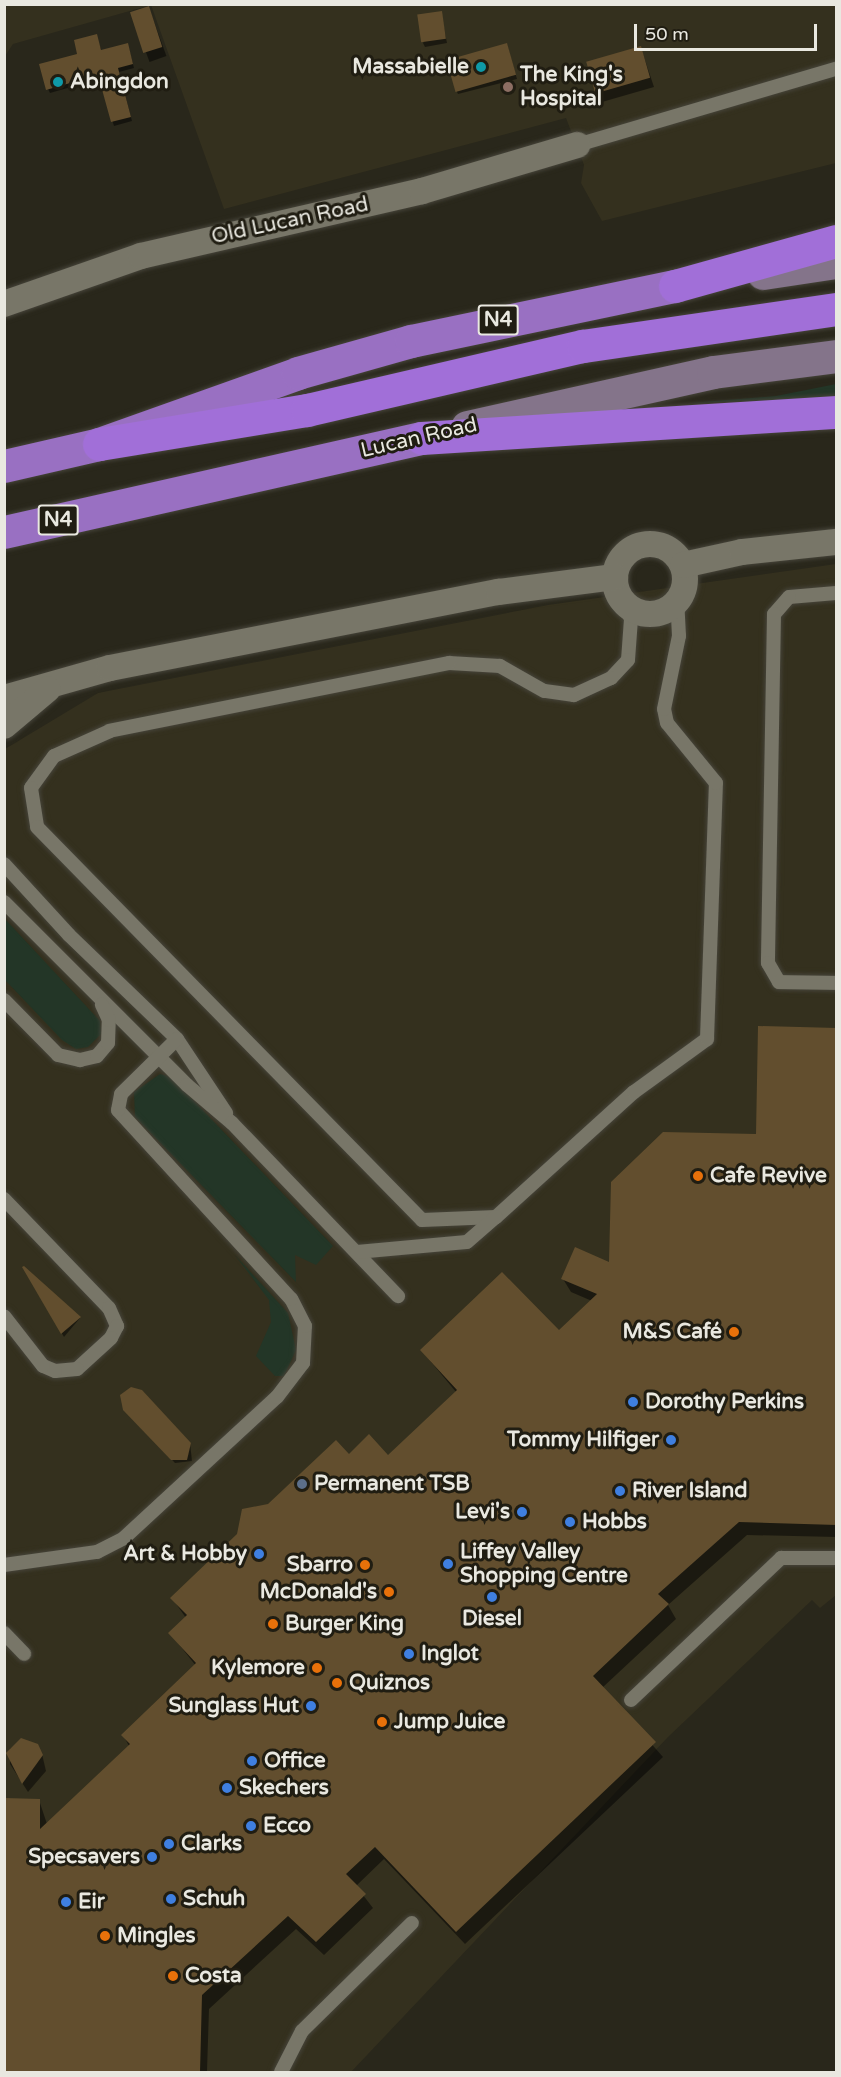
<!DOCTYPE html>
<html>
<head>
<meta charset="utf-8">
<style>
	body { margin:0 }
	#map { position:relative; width:841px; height:2077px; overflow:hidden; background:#29271b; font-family:"Varela Round",sans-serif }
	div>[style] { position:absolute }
	.built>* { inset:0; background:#34301e }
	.green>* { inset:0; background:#233627 }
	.shadow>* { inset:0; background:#0007; transform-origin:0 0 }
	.building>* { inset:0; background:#624e2e; transform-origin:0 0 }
	.roads { filter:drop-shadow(0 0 2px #46443a) drop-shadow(0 0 2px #46443a) }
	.service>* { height:14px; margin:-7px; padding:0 7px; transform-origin:7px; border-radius:7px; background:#787668 }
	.minor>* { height:26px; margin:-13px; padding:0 13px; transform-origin:13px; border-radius:13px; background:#787668 }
	.minor>.ring { margin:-13px; padding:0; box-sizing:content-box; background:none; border:26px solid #787668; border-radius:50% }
	.secondary>* { height:33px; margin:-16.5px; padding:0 16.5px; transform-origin:16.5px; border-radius:16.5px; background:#84748a }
	.trunk>* { height:33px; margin:-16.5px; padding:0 16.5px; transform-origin:16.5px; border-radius:16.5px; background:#9970c2 }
	.motorway>* { height:33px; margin:-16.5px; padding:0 16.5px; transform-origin:16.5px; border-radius:16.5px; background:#a16fd8 }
	.dots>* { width:16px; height:16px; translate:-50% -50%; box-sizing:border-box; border:3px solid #201d12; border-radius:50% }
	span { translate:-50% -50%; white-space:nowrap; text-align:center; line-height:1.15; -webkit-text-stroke:6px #201d12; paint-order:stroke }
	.shield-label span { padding:2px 4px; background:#201d12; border:2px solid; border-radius:4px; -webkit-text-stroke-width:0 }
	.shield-label { font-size:20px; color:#e9e8e0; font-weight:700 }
	.poi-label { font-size:21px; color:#e9e8e0; font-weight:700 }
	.right { translate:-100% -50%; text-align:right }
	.left { translate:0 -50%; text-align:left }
	.street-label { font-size:21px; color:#e9e8e0 }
	.frame { position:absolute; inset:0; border:6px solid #e9e8e0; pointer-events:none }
	.scale { position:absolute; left:634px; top:24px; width:183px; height:27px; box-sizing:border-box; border:3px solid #e9e8e0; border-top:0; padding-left:8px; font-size:18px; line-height:21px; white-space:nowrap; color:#e9e8e0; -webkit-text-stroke:4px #201d12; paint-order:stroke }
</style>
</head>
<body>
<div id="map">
	<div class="built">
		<i style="clip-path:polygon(5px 5px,836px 5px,836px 163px,602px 221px,581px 183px,584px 165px,566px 118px,224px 209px,151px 5px,13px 44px,5px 56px)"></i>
		<i style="clip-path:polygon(836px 564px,836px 1595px,820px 1608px,812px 1600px,668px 1737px,351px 2072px,5px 2072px,5px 749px,98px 693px,548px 605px)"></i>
	</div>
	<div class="green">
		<i style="clip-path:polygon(836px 384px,836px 398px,689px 403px,776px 396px)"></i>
		<i style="clip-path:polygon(5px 919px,100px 1021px,101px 1034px,88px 1047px,76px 1049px,62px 1040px,5px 980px)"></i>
		<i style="clip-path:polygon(160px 1074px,171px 1077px,333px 1246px,316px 1265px,295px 1255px,296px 1282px,135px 1117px,134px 1092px)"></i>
		<i style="clip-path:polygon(235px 1255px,288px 1313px,296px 1350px,284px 1376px,275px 1376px,256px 1356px,271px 1322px,269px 1300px)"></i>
	</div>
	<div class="shadow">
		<i style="left:149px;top:8px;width:51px;height:18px;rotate:70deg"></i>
		<i style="clip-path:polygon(441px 13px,447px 43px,425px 47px,423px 43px)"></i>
		<i style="clip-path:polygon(96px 36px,102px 52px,129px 49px,134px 68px,119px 72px,132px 121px,114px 126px,99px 79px,50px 93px,48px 89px)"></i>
		<i style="clip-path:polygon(507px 44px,517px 79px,458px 94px,456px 90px)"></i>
		<i style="clip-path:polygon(641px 48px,654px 87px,602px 102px,597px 93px)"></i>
		<i style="clip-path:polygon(836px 1029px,836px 1537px,747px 1535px,668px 1605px,676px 1619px,602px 1688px,663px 1757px,465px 1944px,384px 1859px,356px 1886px,373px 1908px,324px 1955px,296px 1929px,209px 2009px,207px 2072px,4px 2072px,39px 1800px,47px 1824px,129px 1746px,123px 1735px,196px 1666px,170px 1633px,186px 1618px,172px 1598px,268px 1506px,349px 1456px,388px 1457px,456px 1392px,422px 1351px,559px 1333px,592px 1301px,571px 1292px,563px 1279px,611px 1264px,757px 1136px)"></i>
		<i style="clip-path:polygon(24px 1268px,80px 1318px,64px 1337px)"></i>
		<i style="clip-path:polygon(125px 1391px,190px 1443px,192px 1461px,175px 1463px,124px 1407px)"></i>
		<i style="clip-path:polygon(22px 1740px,42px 1754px,46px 1771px,28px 1792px,10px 1764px,10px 1749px)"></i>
	</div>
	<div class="building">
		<i style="left:149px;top:6px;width:43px;height:20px;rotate:72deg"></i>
		<i style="left:442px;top:11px;width:28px;height:25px;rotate:82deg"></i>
		<i style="clip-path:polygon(97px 34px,101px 50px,128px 43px,133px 64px,118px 68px,131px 117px,111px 122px,98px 75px,46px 90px,39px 64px,77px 54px,74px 40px)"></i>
		<i style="left:507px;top:43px;width:33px;height:63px;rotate:74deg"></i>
		<i style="left:641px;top:46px;width:33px;height:57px;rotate:74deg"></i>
		<i style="clip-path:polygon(758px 1026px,837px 1028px,837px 1525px,739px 1522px,658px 1594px,669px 1604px,593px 1676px,656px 1742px,456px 1932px,375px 1847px,346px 1874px,366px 1894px,316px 1942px,288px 1916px,202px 1995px,200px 2073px,4px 2073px,4px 1798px,40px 1799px,40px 1829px,130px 1744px,121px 1735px,196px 1663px,168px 1633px,187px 1615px,170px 1598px,237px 1534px,242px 1509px,268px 1504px,336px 1440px,349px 1454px,369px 1434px,388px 1455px,457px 1390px,420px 1350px,502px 1272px,559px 1330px,597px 1294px,561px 1279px,575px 1247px,609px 1262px,611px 1182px,663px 1132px,756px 1134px)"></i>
		<i style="clip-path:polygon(24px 1266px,81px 1317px,61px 1334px,22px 1267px)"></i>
		<i style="clip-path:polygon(131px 1387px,142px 1390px,191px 1443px,187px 1460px,171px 1460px,123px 1410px,120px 1395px)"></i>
		<i style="clip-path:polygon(21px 1738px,38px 1744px,43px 1755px,22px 1784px,6px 1753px)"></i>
	</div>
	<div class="roads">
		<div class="service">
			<i style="left:577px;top:145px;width:270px;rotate:-16.4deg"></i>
			<i style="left:836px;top:593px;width:47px;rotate:175.1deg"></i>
			<i style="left:789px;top:597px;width:23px;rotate:131deg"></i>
			<i style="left:774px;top:614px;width:349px;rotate:91deg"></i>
			<i style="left:768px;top:963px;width:22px;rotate:60deg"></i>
			<i style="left:779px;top:982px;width:57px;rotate:1deg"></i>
			<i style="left:622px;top:601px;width:20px;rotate:63deg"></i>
			<i style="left:631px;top:619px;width:41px;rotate:94.2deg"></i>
			<i style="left:628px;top:660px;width:25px;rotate:133deg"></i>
			<i style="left:611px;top:678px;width:41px;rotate:155.3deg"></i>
			<i style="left:574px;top:695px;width:30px;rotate:-172deg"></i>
			<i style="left:544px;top:691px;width:51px;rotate:-150.4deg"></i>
			<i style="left:500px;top:666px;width:51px;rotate:-176.6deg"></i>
			<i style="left:449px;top:663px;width:346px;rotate:168.7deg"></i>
			<i style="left:110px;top:731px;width:61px;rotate:155.9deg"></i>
			<i style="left:54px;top:756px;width:39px;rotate:126deg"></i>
			<i style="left:31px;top:788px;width:39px;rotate:81deg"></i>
			<i style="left:37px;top:827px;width:550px;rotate:45.59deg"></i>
			<i style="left:422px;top:1220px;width:74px;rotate:-2.3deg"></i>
			<i style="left:496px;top:1217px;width:186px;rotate:-42.2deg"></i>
			<i style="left:634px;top:1092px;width:90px;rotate:-36deg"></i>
			<i style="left:707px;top:1039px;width:256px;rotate:-88deg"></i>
			<i style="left:716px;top:783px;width:77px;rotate:-129.2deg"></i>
			<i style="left:667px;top:723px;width:14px;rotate:-102deg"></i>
			<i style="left:664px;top:709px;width:75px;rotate:-78.4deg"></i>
			<i style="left:679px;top:636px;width:33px;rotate:-93deg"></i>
			<i style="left:4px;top:864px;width:96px;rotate:47.5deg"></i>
			<i style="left:69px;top:935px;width:150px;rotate:43.9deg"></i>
			<i style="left:177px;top:1039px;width:89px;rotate:56.5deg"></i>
			<i style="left:4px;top:902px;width:259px;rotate:45deg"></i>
			<i style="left:187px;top:1085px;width:59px;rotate:40.2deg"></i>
			<i style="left:232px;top:1123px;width:240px;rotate:46.2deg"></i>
			<i style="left:4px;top:1000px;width:77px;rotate:45.5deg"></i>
			<i style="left:58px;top:1055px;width:23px;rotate:13deg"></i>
			<i style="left:80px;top:1060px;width:17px;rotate:-13deg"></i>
			<i style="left:97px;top:1056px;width:17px;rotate:-50deg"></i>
			<i style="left:108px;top:1043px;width:23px;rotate:-88deg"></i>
			<i style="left:109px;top:1020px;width:17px;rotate:-115deg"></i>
			<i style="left:4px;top:1199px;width:151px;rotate:46.1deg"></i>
			<i style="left:109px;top:1308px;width:20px;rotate:66deg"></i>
			<i style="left:117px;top:1326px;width:13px;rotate:117deg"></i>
			<i style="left:111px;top:1338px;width:46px;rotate:137.6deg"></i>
			<i style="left:77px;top:1369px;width:22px;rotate:175deg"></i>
			<i style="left:55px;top:1371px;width:13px;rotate:-157deg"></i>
			<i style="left:43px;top:1366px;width:63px;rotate:-128deg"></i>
			<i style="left:357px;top:1252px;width:110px;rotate:-5.2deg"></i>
			<i style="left:467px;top:1242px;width:38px;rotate:-41deg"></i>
			<i style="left:4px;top:1565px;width:94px;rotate:-8deg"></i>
			<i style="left:97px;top:1552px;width:30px;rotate:-27deg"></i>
			<i style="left:124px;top:1538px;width:208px;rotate:-42.7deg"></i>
			<i style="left:277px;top:1397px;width:43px;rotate:-52.6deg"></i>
			<i style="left:303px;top:1363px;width:37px;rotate:-87deg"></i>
			<i style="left:305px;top:1326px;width:30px;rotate:-117deg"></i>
			<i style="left:291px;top:1299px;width:256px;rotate:-132.5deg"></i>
			<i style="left:118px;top:1110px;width:16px;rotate:-79deg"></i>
			<i style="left:121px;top:1094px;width:78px;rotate:-44.5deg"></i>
			<i style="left:4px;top:1633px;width:29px;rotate:46deg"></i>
			<i style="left:631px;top:1700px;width:207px;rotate:-43.4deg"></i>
			<i style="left:781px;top:1558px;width:55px"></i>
			<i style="left:281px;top:2072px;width:46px;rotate:-62.9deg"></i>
			<i style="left:302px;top:2031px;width:154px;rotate:-44.5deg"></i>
		</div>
		<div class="minor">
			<i style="left:4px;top:304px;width:145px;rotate:-19.3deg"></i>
			<i style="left:141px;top:256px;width:288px;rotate:-13deg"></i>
			<i style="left:422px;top:191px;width:162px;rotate:-16.5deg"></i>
			<i class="ring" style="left:615px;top:544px;width:44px;height:44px"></i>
			<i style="left:683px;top:565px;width:60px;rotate:-12.4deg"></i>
			<i style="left:742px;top:552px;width:95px;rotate:-6.1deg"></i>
			<i style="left:4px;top:698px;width:110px;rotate:-15.8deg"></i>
			<i style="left:110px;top:668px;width:396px;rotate:-11.1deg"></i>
			<i style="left:499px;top:592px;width:117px;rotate:-7.4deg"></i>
			<i style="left:4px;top:726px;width:57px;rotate:-40.1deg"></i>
		</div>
		<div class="secondary">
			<i style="left:763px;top:273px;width:74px;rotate:-8.6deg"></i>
			<i style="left:467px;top:427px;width:252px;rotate:-12.6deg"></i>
			<i style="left:713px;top:372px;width:124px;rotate:-7.4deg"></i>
		</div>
		<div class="trunk">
			<i style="left:4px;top:466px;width:98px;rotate:-13deg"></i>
			<i style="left:99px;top:444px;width:211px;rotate:-19.6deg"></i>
			<i style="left:298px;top:373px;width:117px;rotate:-15.8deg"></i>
			<i style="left:411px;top:341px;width:270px;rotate:-11.8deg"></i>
			<i style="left:4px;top:532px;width:428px;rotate:-12.7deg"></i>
		</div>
		<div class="motorway">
			<i style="left:675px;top:286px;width:167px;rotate:-15.6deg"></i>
			<i style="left:422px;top:438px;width:415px;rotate:-3.6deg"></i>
			<i style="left:99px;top:444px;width:211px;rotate:-9.3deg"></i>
			<i style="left:307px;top:410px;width:283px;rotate:-13.1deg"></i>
			<i style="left:583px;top:346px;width:256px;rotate:-8.3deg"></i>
		</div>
	</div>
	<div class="dots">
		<i style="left:481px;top:67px;background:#0f9aa8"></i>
		<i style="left:58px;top:82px;background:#0f9aa8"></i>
		<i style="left:508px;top:87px;background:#8d6e63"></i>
		<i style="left:698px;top:1176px;background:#e8710a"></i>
		<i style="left:734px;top:1332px;background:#e8710a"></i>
		<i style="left:633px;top:1402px;background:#3f7fe0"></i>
		<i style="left:671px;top:1440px;background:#3f7fe0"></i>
		<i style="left:302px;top:1484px;background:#5c6f8a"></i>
		<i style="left:620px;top:1491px;background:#3f7fe0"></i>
		<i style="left:522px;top:1512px;background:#3f7fe0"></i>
		<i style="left:570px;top:1522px;background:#3f7fe0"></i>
		<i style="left:259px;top:1554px;background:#3f7fe0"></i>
		<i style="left:448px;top:1564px;background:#3f7fe0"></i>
		<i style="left:365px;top:1565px;background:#e8710a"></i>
		<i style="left:389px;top:1592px;background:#e8710a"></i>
		<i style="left:492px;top:1597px;background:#3f7fe0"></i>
		<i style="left:273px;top:1624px;background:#e8710a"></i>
		<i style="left:409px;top:1654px;background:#3f7fe0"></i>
		<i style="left:317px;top:1668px;background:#e8710a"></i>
		<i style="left:337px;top:1683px;background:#e8710a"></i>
		<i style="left:311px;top:1706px;background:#3f7fe0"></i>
		<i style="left:382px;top:1722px;background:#e8710a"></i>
		<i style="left:252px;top:1761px;background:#3f7fe0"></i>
		<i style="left:227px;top:1788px;background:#3f7fe0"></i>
		<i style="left:251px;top:1826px;background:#3f7fe0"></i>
		<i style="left:169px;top:1844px;background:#3f7fe0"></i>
		<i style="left:152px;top:1857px;background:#3f7fe0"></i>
		<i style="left:171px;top:1899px;background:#3f7fe0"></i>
		<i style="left:66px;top:1902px;background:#3f7fe0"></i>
		<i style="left:105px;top:1936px;background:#e8710a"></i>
		<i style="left:173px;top:1976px;background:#e8710a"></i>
	</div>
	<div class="shield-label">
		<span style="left:498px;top:320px">N4</span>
		<span style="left:58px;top:520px">N4</span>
	</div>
	<div class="poi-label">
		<span class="right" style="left:469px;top:67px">Massabielle</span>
		<span class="left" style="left:520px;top:87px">The King's<br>Hospital</span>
		<span class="left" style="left:70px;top:82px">Abingdon</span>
		<span class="left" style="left:710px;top:1176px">Cafe Revive</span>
		<span class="right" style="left:722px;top:1332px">M&amp;S Café</span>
		<span class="left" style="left:645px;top:1402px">Dorothy Perkins</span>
		<span class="right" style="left:659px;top:1440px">Tommy Hilfiger</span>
		<span class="left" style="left:314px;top:1484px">Permanent TSB</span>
		<span class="left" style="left:632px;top:1491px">River Island</span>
		<span class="right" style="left:510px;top:1512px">Levi's</span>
		<span class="left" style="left:582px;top:1522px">Hobbs</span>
		<span class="left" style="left:460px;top:1564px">Liffey Valley<br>Shopping Centre</span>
		<span class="right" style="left:247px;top:1554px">Art &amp; Hobby</span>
		<span class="right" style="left:353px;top:1565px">Sbarro</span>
		<span class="right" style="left:377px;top:1592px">McDonald's</span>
		<span style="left:492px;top:1619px">Diesel</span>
		<span class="left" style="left:285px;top:1624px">Burger King</span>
		<span class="left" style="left:421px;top:1654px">Inglot</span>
		<span class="right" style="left:305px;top:1668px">Kylemore</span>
		<span class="left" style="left:349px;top:1683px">Quiznos</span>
		<span class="right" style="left:299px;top:1706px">Sunglass Hut</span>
		<span class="left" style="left:394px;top:1722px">Jump Juice</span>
		<span class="left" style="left:264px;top:1761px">Office</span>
		<span class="left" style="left:239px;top:1788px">Skechers</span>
		<span class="left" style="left:263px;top:1826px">Ecco</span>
		<span class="left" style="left:181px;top:1844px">Clarks</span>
		<span class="right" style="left:140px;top:1857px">Specsavers</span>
		<span class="left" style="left:183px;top:1899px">Schuh</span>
		<span class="left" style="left:78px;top:1902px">Eir</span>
		<span class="left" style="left:117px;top:1936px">Mingles</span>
		<span class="left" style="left:185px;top:1976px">Costa</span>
	</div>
	<div class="street-label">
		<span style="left:290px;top:221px;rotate:-12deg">Old Lucan Road</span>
		<span style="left:419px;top:438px;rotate:-13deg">Lucan Road</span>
	</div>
	<div class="frame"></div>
	<div class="scale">50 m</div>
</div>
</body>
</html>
